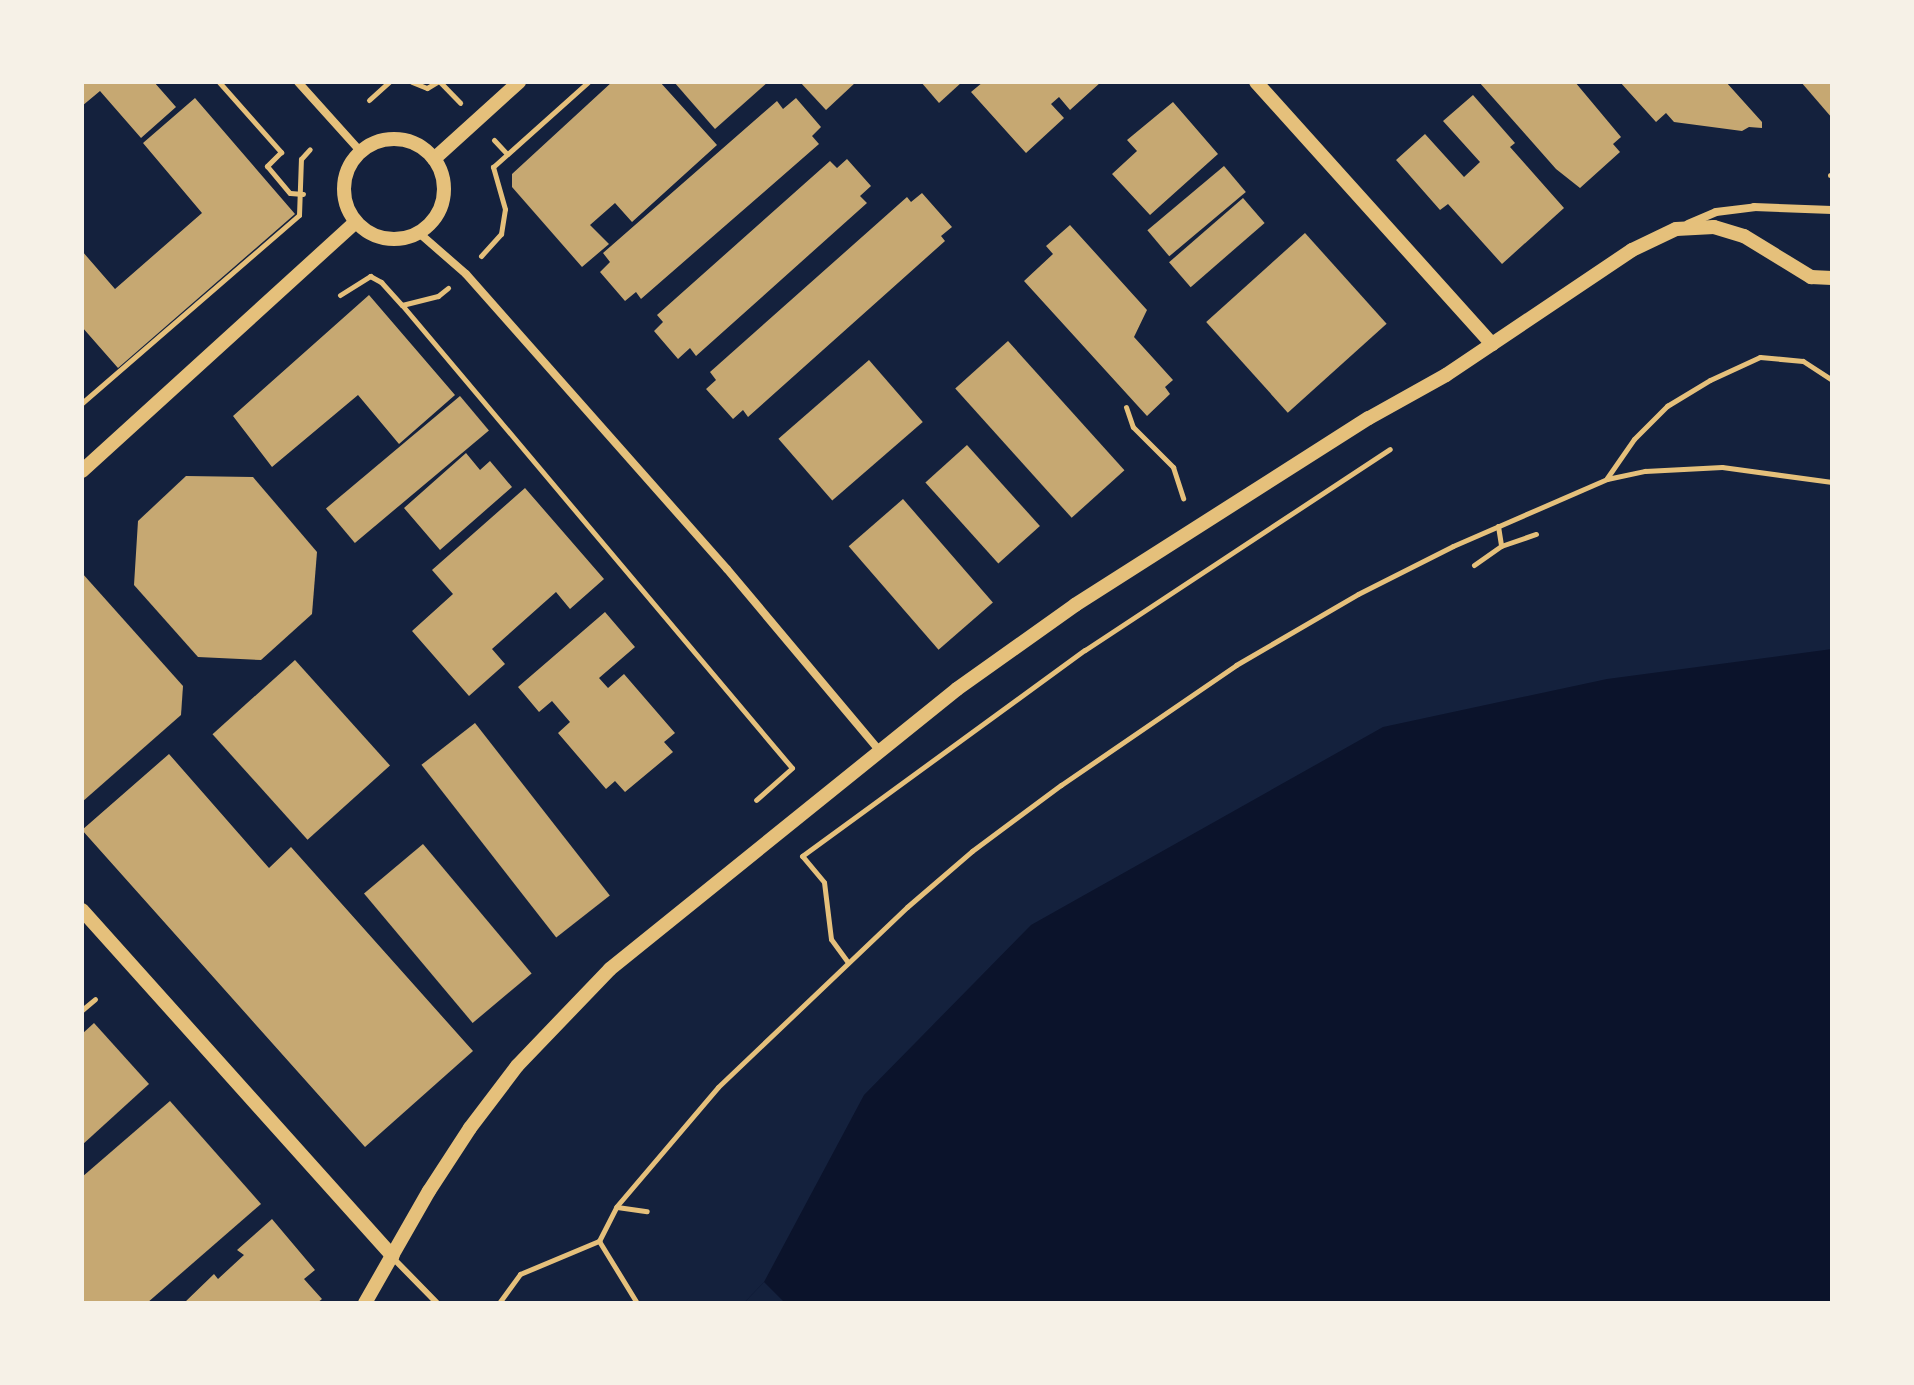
<!DOCTYPE html>
<html>
<head>
<meta charset="utf-8">
<style>
	body { margin:0 }
	#map { position:relative; width:1914px; height:1385px; overflow:hidden; background:#14213d; font-family:"Asap Condensed",sans-serif }
	div>[style] { position:absolute }
	.water>* { inset:0; background:#0b132b }
	.pier>* { inset:0; background:#14213d }
	.building>* { inset:0; background:#c6a872; transform-origin:0 0 }
	.path>* { height:5px; margin:-2.5px; padding:0 2.5px; transform-origin:2.5px; border-radius:2.5px; background:#e5c07b }
	.service>* { height:6px; margin:-3px; padding:0 3px; transform-origin:3px; border-radius:3px; background:#e5c07b }
	.minor>* { height:8px; margin:-4px; padding:0 4px; transform-origin:4px; border-radius:4px; background:#e5c07b }
	.tertiary>* { height:14px; margin:-7px; padding:0 7px; transform-origin:7px; border-radius:7px; background:#e5c07b }
	.tertiary>.ring { margin:-7px; padding:0; box-sizing:content-box; background:none; border:14px solid #e5c07b; border-radius:50% }
	span { translate:-50% -50%; white-space:nowrap; text-align:center; line-height:1.15; -webkit-text-stroke:8px #f6f1e7; paint-order:stroke }
	.frame { position:absolute; inset:0; border:84px solid #f6f1e7; pointer-events:none }
</style>
</head>
<body>
<div id="map">
	<div class="water">
		<i style="clip-path:polygon(1832px 649px,1832px 1303px,744px 1303px,764px 1282px,864px 1095px,1031px 925px,1383px 727px,1607px 679px)"></i>
	</div>
	<div class="pier">
		<i style="clip-path:polygon(764px 1282px,784px 1302px,744px 1303px)"></i>
	</div>
	<div class="building">
		<i style="clip-path:polygon(82px 82px,154px 82px,176px 107px,141px 138px,100px 91px,82px 106px)"></i>
		<i style="clip-path:polygon(612px 82px,660px 82px,717px 145px,632px 222px,615px 203px,590px 225px,609px 244px,582px 267px,512px 187px,512px 174px)"></i>
		<i style="clip-path:polygon(674px 82px,768px 82px,715px 129px)"></i>
		<i style="clip-path:polygon(800px 82px,856px 82px,826px 110px)"></i>
		<i style="clip-path:polygon(921px 82px,962px 82px,939px 103px)"></i>
		<i style="clip-path:polygon(983px 82px,1038px 83px,1101px 82px,1070px 110px,1059px 97px,1051px 104px,1064px 118px,1026px 153px,971px 92px)"></i>
		<i style="clip-path:polygon(1479px 82px,1575px 82px,1621px 137px,1613px 144px,1620px 152px,1580px 188px,1556px 169px)"></i>
		<i style="clip-path:polygon(1620px 82px,1726px 82px,1762px 122px,1762px 128px,1749px 127px,1742px 131px,1674px 122px,1666px 113px,1656px 122px)"></i>
		<i style="clip-path:polygon(1801px 82px,1832px 82px,1832px 118px)"></i>
		<i style="clip-path:polygon(1473px 95px,1515px 143px,1510px 147px,1564px 208px,1502px 264px,1448px 204px,1440px 210px,1396px 160px,1425px 134px,1464px 177px,1480px 162px,1443px 121px)"></i>
		<i style="clip-path:polygon(195px 98px,295px 214px,118px 368px,82px 327px,82px 251px,115px 289px,202px 213px,143px 143px)"></i>
		<i style="clip-path:polygon(796px 98px,821px 127px,812px 136px,819px 144px,641px 299px,636px 292px,625px 301px,600px 272px,610px 262px,603px 253px,777px 101px,783px 109px)"></i>
		<i style="clip-path:polygon(1173px 102px,1218px 154px,1150px 215px,1112px 174px,1137px 151px,1127px 140px)"></i>
		<i style="clip-path:polygon(847px 159px,871px 186px,860px 196px,867px 203px,696px 356px,690px 348px,678px 359px,654px 331px,663px 322px,657px 315px,830px 161px,837px 168px)"></i>
		<i style="left:1224px;top:166px;width:34px;height:100px;rotate:50deg"></i>
		<i style="clip-path:polygon(922px 193px,952px 227px,941px 236px,945px 241px,748px 417px,743px 410px,733px 419px,706px 389px,716px 380px,710px 372px,907px 197px,911px 202px)"></i>
		<i style="left:1243px;top:198px;width:33px;height:98px;rotate:49deg"></i>
		<i style="clip-path:polygon(1070px 225px,1147px 310px,1134px 337px,1173px 380px,1165px 387px,1170px 394px,1147px 416px,1024px 281px,1053px 254px,1046px 246px)"></i>
		<i style="left:1305px;top:233px;width:122px;height:133px;rotate:48deg"></i>
		<i style="clip-path:polygon(369px 295px,455px 395px,399px 444px,358px 395px,272px 467px,233px 416px)"></i>
		<i style="left:1008px;top:341px;width:174px;height:71px;rotate:48deg"></i>
		<i style="left:869px;top:360px;width:82px;height:120px;rotate:49deg"></i>
		<i style="left:460px;top:396px;width:45px;height:175px;rotate:50deg"></i>
		<i style="left:967px;top:445px;width:109px;height:56px;rotate:48deg"></i>
		<i style="clip-path:polygon(466px 453px,480px 470px,490px 461px,512px 487px,440px 550px,404px 508px)"></i>
		<i style="clip-path:polygon(186px 476px,253px 477px,317px 552px,312px 614px,261px 660px,198px 657px,134px 585px,138px 521px)"></i>
		<i style="clip-path:polygon(525px 488px,604px 579px,570px 609px,556px 592px,492px 649px,505px 664px,469px 696px,412px 631px,453px 594px,432px 570px)"></i>
		<i style="left:903px;top:499px;width:137px;height:72px;rotate:49deg"></i>
		<i style="clip-path:polygon(82px 573px,183px 686px,181px 715px,82px 802px)"></i>
		<i style="clip-path:polygon(605px 612px,635px 647px,599px 678px,608px 688px,624px 674px,675px 733px,664px 742px,673px 752px,625px 792px,615px 781px,606px 789px,558px 733px,570px 722px,552px 701px,539px 712px,518px 687px)"></i>
		<i style="left:295px;top:660px;width:142px;height:111px;rotate:48deg"></i>
		<i style="left:475px;top:723px;width:219px;height:68px;rotate:52deg"></i>
		<i style="clip-path:polygon(169px 754px,269px 868px,291px 847px,473px 1051px,365px 1147px,82px 830px)"></i>
		<i style="left:423px;top:844px;width:169px;height:77px;rotate:50deg"></i>
		<i style="clip-path:polygon(94px 1023px,149px 1084px,82px 1145px,82px 1034px)"></i>
		<i style="clip-path:polygon(170px 1101px,261px 1204px,147px 1303px,82px 1303px,82px 1177px)"></i>
		<i style="clip-path:polygon(272px 1219px,315px 1270px,304px 1279px,322px 1299px,317px 1303px,184px 1303px,214px 1274px,218px 1279px,244px 1255px,237px 1250px)"></i>
	</div>
	<div class="path">
		<i style="left:219px;top:82px;width:94px;rotate:48.5deg"></i>
		<i style="left:281px;top:152px;width:20px;rotate:135deg"></i>
		<i style="left:267px;top:166px;width:35px;rotate:50deg"></i>
		<i style="left:290px;top:193px;width:13px;rotate:4deg"></i>
		<i style="left:412px;top:82px;width:16px;rotate:22deg"></i>
		<i style="left:427px;top:88px;width:12px;rotate:-31deg"></i>
		<i style="left:440px;top:82px;width:29px;rotate:46deg"></i>
		<i style="left:369px;top:100px;width:27px;rotate:-42deg"></i>
		<i style="left:494px;top:140px;width:19px;rotate:47deg"></i>
		<i style="left:1830px;top:175px;width:2px"></i>
		<i style="left:481px;top:256px;width:30px;rotate:-48deg"></i>
		<i style="left:501px;top:234px;width:25px;rotate:-81deg"></i>
		<i style="left:505px;top:209px;width:44px;rotate:-105.9deg"></i>
		<i style="left:493px;top:167px;width:127px;rotate:-41.8deg"></i>
		<i style="left:340px;top:295px;width:36px;rotate:-32deg"></i>
		<i style="left:370px;top:276px;width:13px;rotate:29deg"></i>
		<i style="left:381px;top:282px;width:31px;rotate:48deg"></i>
		<i style="left:402px;top:305px;width:37px;rotate:-14deg"></i>
		<i style="left:438px;top:296px;width:13px;rotate:-39deg"></i>
		<i style="left:402px;top:305px;width:605px;rotate:49.89deg"></i>
		<i style="left:792px;top:768px;width:48px;rotate:138.4deg"></i>
		<i style="left:82px;top:403px;width:287px;rotate:-40.9deg"></i>
		<i style="left:299px;top:215px;width:56px;rotate:-88deg"></i>
		<i style="left:301px;top:159px;width:13px;rotate:-48deg"></i>
		<i style="left:1126px;top:407px;width:21px;rotate:71deg"></i>
		<i style="left:1133px;top:427px;width:57px;rotate:45deg"></i>
		<i style="left:1173px;top:467px;width:33px;rotate:72deg"></i>
		<i style="left:1607px;top:478px;width:47px;rotate:-55.3deg"></i>
		<i style="left:1634px;top:439px;width:47px;rotate:-45deg"></i>
		<i style="left:1667px;top:406px;width:50px;rotate:-31.2deg"></i>
		<i style="left:1710px;top:380px;width:55px;rotate:-24.7deg"></i>
		<i style="left:1760px;top:357px;width:43px;rotate:5.3deg"></i>
		<i style="left:1803px;top:361px;width:35px;rotate:33deg"></i>
		<i style="left:1498px;top:526px;width:20px;rotate:81deg"></i>
		<i style="left:1474px;top:565px;width:33px;rotate:-35deg"></i>
		<i style="left:1501px;top:546px;width:37px;rotate:-19deg"></i>
		<i style="left:847px;top:961px;width:27px;rotate:-126deg"></i>
		<i style="left:831px;top:939px;width:57px;rotate:-97deg"></i>
		<i style="left:824px;top:882px;width:34px;rotate:-130deg"></i>
		<i style="left:802px;top:856px;width:350px;rotate:-36.1deg"></i>
		<i style="left:1085px;top:650px;width:365px;rotate:-33.4deg"></i>
		<i style="left:82px;top:1010px;width:17px;rotate:-40deg"></i>
		<i style="left:617px;top:1207px;width:30px;rotate:8deg"></i>
		<i style="left:599px;top:1241px;width:73px;rotate:58.5deg"></i>
		<i style="left:499px;top:1303px;width:36px;rotate:-54deg"></i>
		<i style="left:520px;top:1274px;width:86px;rotate:-22.7deg"></i>
		<i style="left:599px;top:1241px;width:38px;rotate:-63deg"></i>
		<i style="left:616px;top:1207px;width:157px;rotate:-49.6deg"></i>
		<i style="left:718px;top:1087px;width:261px;rotate:-43.6deg"></i>
		<i style="left:907px;top:907px;width:86px;rotate:-40.7deg"></i>
		<i style="left:972px;top:851px;width:111px;rotate:-36.6deg"></i>
		<i style="left:1061px;top:785px;width:212px;rotate:-34.4deg"></i>
		<i style="left:1236px;top:665px;width:141px;rotate:-30.2deg"></i>
		<i style="left:1358px;top:594px;width:106px;rotate:-26.8deg"></i>
		<i style="left:1453px;top:546px;width:168px;rotate:-23.5deg"></i>
		<i style="left:1607px;top:479px;width:39px;rotate:-12deg"></i>
		<i style="left:1645px;top:471px;width:77px;rotate:-3deg"></i>
		<i style="left:1722px;top:467px;width:111px;rotate:7.8deg"></i>
	</div>
	<div class="service">
		<i style="left:392px;top:1257px;width:64px;rotate:45.6deg"></i>
	</div>
	<div class="minor">
		<i style="left:298px;top:82px;width:94px;rotate:48deg"></i>
		<i style="left:1688px;top:224px;width:30px;rotate:-23deg"></i>
		<i style="left:1716px;top:212px;width:38px;rotate:-7deg"></i>
		<i style="left:1754px;top:207px;width:78px;rotate:2.2deg"></i>
		<i style="left:419px;top:233px;width:62px;rotate:41.1deg"></i>
		<i style="left:466px;top:274px;width:394px;rotate:48.5deg"></i>
		<i style="left:727px;top:569px;width:236px;rotate:50deg"></i>
	</div>
	<div class="tertiary">
		<i style="left:1256px;top:82px;width:353px;rotate:48deg"></i>
		<i class="ring" style="left:344px;top:139px;width:86px;height:86px"></i>
		<i style="left:434px;top:159px;width:115px;rotate:-42.2deg"></i>
		<i style="left:82px;top:471px;width:370px;rotate:-42.3deg"></i>
		<i style="left:82px;top:910px;width:465px;rotate:48.1deg"></i>
		<i style="left:365px;top:1303px;width:129px;rotate:-60.3deg"></i>
		<i style="left:429px;top:1191px;width:75px;rotate:-56.9deg"></i>
		<i style="left:470px;top:1128px;width:78px;rotate:-52.8deg"></i>
		<i style="left:517px;top:1066px;width:134px;rotate:-46.2deg"></i>
		<i style="left:610px;top:969px;width:446px;rotate:-38.9deg"></i>
		<i style="left:957px;top:689px;width:145px;rotate:-35.4deg"></i>
		<i style="left:1075px;top:605px;width:348px;rotate:-32.5deg"></i>
		<i style="left:1369px;top:418px;width:88px;rotate:-29.2deg"></i>
		<i style="left:1446px;top:375px;width:224px;rotate:-33.9deg"></i>
		<i style="left:1632px;top:250px;width:49px;rotate:-25.5deg"></i>
		<i style="left:1676px;top:229px;width:38px;rotate:-3deg"></i>
		<i style="left:1714px;top:227px;width:31px;rotate:17deg"></i>
		<i style="left:1744px;top:236px;width:79px;rotate:31.5deg"></i>
		<i style="left:1811px;top:277px;width:21px;rotate:3deg"></i>
	</div>
	<div class="frame"></div>
</div>
</body>
</html>
